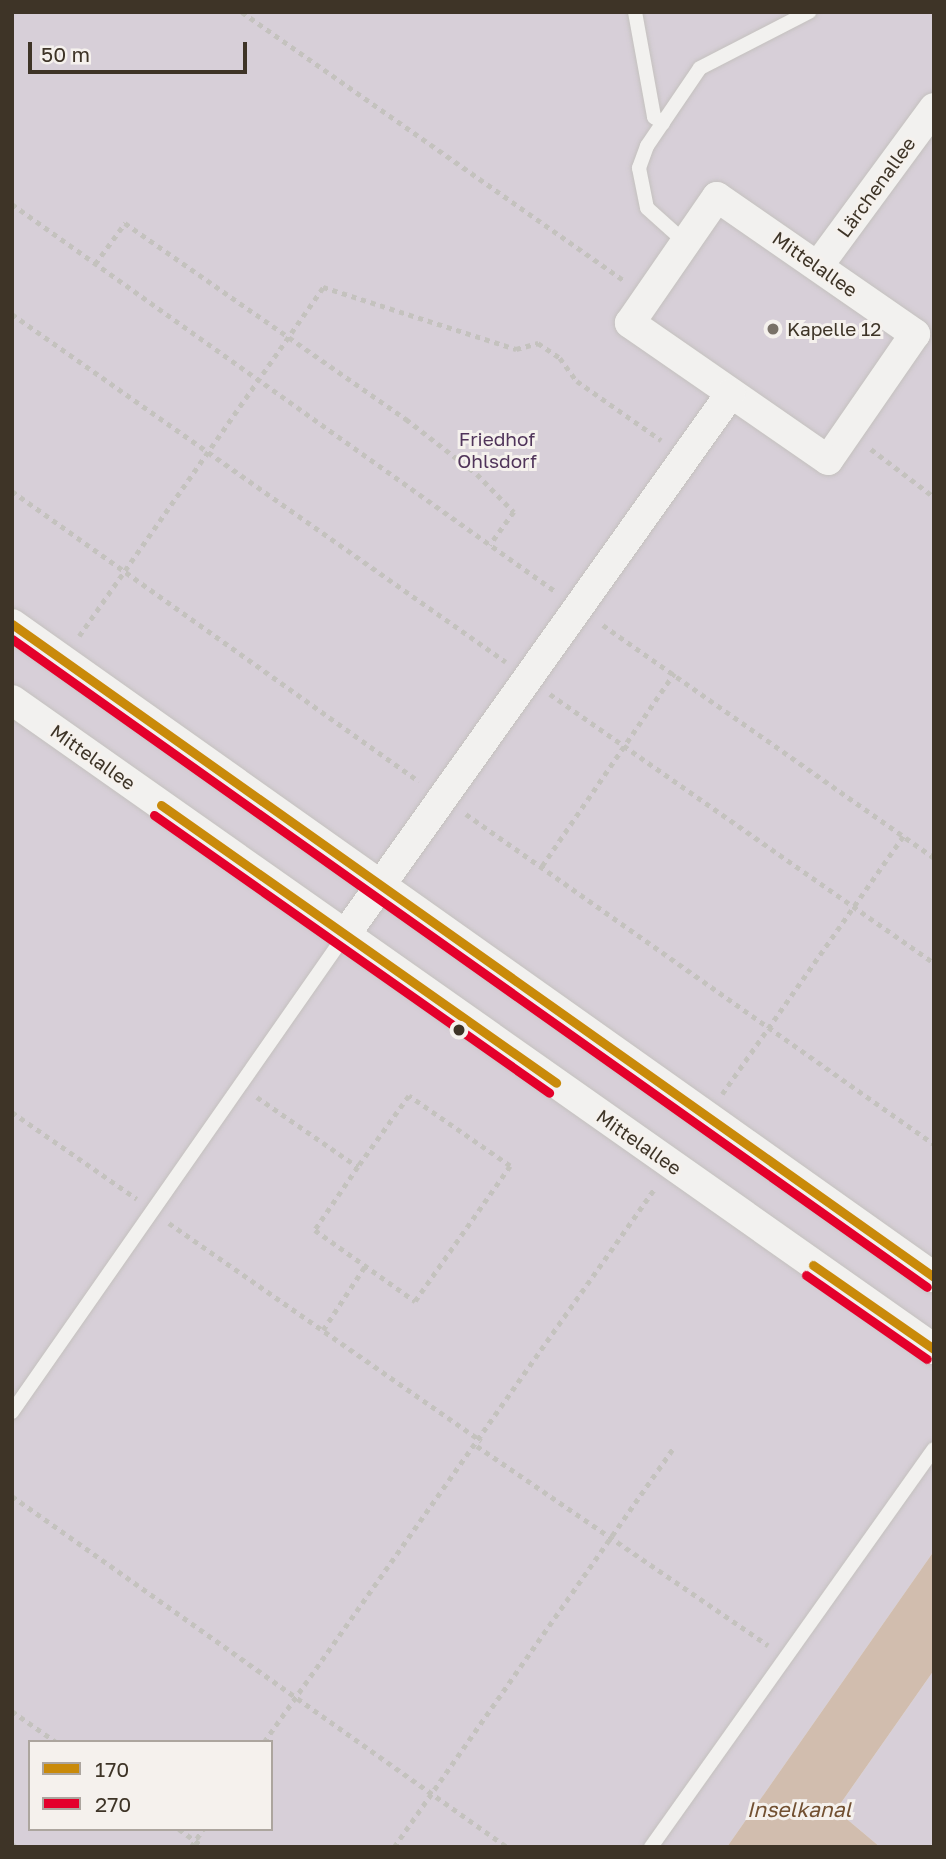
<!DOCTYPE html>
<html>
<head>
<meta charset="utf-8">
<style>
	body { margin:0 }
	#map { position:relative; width:946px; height:1859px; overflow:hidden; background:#e6e3e0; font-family:"Golos Text",sans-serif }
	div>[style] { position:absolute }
	.green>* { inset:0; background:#d7cfd8 }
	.water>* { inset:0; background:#d1bdae }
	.path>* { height:4.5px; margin-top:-2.25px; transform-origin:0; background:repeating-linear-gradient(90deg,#c4c2be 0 5px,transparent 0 10px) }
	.roads { filter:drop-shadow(0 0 2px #c4c1be) drop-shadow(0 0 2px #c4c1be) }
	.lane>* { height:14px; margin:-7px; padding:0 7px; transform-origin:7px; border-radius:7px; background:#f2f1ef }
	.street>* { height:30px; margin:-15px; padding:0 15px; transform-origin:15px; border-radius:15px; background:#f2f1ef }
	.bus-1>* { height:9px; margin:-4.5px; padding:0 4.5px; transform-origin:4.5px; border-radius:4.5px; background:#c98a0a }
	.bus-2>* { height:9px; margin:-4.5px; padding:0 4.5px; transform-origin:4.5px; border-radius:4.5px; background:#e4002b }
	.dots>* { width:19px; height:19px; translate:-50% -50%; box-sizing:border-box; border:4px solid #f5f1ed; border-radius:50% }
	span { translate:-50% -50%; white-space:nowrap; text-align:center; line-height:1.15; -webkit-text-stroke:6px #f5f1ed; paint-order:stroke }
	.street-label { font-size:19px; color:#3e3427 }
	.poi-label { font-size:19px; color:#3e3427 }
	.left { translate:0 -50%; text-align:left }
	.park-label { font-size:19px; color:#50345a }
	.water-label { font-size:21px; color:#725031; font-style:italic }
	.frame { position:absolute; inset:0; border:14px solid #3e3427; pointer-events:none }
	.legend { position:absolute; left:28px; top:1740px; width:245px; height:91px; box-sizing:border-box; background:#f5f1ed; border:2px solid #aca59e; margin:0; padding:9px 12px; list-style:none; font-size:21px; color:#3e3427 }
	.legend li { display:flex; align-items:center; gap:14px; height:35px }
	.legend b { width:35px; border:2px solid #aca59e }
	.scale { position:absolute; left:28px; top:42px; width:219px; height:32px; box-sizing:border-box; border:4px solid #3e3427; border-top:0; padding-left:9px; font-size:21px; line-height:24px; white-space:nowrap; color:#3e3427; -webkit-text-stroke:5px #f5f1ed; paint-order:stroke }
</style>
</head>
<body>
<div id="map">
	<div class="green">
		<i style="clip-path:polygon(evenodd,12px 12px,934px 12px,934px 1551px,727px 1847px,12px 1847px,12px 12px,30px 1742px,271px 1742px,271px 1829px,30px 1829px,30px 1742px)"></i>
		<i style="clip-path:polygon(934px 1670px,934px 1841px,930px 1847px,880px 1847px,836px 1810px)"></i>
	</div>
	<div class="water">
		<i style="clip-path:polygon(934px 1551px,934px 1670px,836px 1810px,880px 1847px,727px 1847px)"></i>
	</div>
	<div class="path">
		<i style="left:242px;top:12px;width:467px;rotate:35.1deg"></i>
		<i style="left:12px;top:204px;width:667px;rotate:35.48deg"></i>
		<i style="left:95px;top:264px;width:51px;rotate:-53.8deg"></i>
		<i style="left:125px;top:223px;width:343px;rotate:34.9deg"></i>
		<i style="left:406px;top:419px;width:90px;rotate:37.8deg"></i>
		<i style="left:477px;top:474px;width:53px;rotate:45.8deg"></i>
		<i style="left:514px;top:512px;width:41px;rotate:126deg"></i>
		<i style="left:12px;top:314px;width:604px;rotate:35.16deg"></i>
		<i style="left:871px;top:449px;width:79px;rotate:37.3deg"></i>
		<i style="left:12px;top:491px;width:500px;rotate:35.5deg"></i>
		<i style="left:603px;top:625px;width:405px;rotate:35.1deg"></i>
		<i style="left:79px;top:636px;width:426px;rotate:-55deg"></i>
		<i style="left:323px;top:287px;width:203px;rotate:17.8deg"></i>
		<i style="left:516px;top:349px;width:23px;rotate:-15deg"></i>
		<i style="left:538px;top:343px;width:27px;rotate:34deg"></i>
		<i style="left:560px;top:358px;width:29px;rotate:54deg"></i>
		<i style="left:577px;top:381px;width:103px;rotate:35.1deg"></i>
		<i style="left:550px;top:694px;width:469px;rotate:35deg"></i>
		<i style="left:466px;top:814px;width:573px;rotate:35.19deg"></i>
		<i style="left:542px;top:866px;width:234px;rotate:-55.6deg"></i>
		<i style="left:722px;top:1094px;width:315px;rotate:-54.9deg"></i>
		<i style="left:257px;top:1097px;width:123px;rotate:34.7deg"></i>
		<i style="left:358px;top:1167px;width:76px;rotate:124.3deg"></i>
		<i style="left:315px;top:1230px;width:123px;rotate:35.4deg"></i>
		<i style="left:415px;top:1301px;width:165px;rotate:-54.9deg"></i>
		<i style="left:510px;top:1166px;width:123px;rotate:-145.3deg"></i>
		<i style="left:409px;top:1096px;width:87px;rotate:125.7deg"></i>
		<i style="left:12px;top:1112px;width:152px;rotate:34.8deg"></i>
		<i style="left:169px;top:1223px;width:381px;rotate:34.9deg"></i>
		<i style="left:323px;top:1330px;width:77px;rotate:-56.7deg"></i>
		<i style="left:477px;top:1446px;width:353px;rotate:34.4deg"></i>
		<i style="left:12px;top:1496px;width:607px;rotate:35.34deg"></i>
		<i style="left:12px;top:1711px;width:54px;rotate:35.2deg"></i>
		<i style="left:264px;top:1742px;width:678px;rotate:-54.79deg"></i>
		<i style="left:179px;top:1829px;width:31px;rotate:36deg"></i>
		<i style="left:12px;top:1844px;width:5px;rotate:37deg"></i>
		<i style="left:191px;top:1847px;width:22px;rotate:-56deg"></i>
		<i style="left:394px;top:1847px;width:486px;rotate:-55deg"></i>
	</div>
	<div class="roads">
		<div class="lane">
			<i style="left:635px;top:12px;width:107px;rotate:79.7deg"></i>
			<i style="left:654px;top:117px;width:11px;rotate:34deg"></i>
			<i style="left:686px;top:243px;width:52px;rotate:-138.1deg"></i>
			<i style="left:647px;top:208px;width:41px;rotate:-101.3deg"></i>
			<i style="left:639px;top:168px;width:23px;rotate:-70deg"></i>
			<i style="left:647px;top:146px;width:94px;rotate:-55.8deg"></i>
			<i style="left:700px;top:68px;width:123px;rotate:-27.2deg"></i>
			<i style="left:12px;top:1412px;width:582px;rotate:-55.08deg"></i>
			<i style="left:651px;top:1847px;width:488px;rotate:-54.6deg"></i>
		</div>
		<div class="street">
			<i style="left:717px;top:197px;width:241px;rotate:34.7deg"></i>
			<i style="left:915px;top:334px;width:153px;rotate:124.6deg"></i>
			<i style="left:828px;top:460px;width:241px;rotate:-145.3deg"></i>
			<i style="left:630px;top:323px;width:153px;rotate:-55.4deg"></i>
			<i style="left:818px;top:266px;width:196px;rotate:-53.7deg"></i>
			<i style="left:12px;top:624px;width:1130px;rotate:35.31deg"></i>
			<i style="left:12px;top:700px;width:1128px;rotate:35.14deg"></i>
			<i style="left:345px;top:935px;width:665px;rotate:-54.54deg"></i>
		</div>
	</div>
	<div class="bus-1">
		<i style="left:12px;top:624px;width:1130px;rotate:35.31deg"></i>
		<i style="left:161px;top:805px;width:483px;rotate:35.1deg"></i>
		<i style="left:813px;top:1265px;width:147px;rotate:34.8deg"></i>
	</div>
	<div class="bus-2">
		<i style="left:12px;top:639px;width:1121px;rotate:35.31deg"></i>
		<i style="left:154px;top:815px;width:483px;rotate:35.1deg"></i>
		<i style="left:806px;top:1275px;width:147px;rotate:34.8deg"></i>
	</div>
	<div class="dots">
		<i style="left:773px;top:329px;background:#797168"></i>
		<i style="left:459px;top:1030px;background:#3e3427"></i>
	</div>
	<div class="street-label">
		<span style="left:876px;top:187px;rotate:-54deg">Lärchenallee</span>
		<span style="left:815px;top:264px;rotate:35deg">Mittelallee</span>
		<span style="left:93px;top:757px;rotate:35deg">Mittelallee</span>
		<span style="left:639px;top:1142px;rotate:35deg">Mittelallee</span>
	</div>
	<div class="poi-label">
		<span class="left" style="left:787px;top:329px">Kapelle 12</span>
	</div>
	<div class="park-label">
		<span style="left:497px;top:450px">Friedhof<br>Ohlsdorf</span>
	</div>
	<div class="water-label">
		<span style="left:799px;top:1809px">Inselkanal</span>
	</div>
	<div class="frame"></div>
	<ul class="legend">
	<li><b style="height:9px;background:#c98a0a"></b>170</li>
	<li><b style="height:9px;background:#e4002b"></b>270</li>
	</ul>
	<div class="scale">50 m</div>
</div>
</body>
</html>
